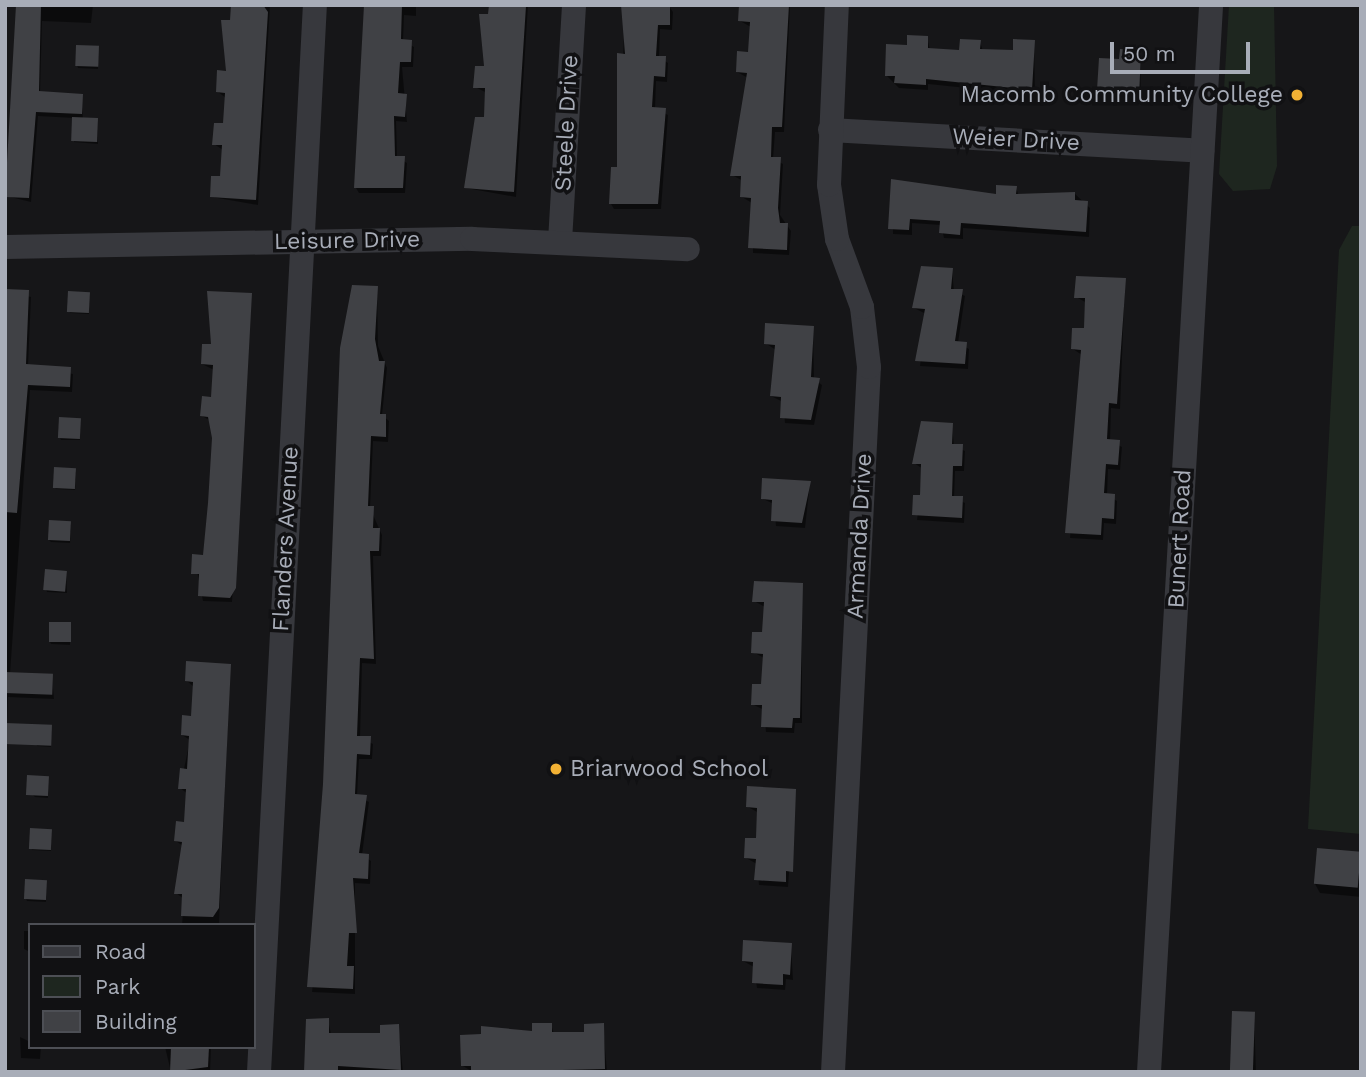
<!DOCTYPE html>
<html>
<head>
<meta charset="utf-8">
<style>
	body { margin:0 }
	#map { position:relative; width:1366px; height:1077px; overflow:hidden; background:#161618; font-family:"Work Sans",sans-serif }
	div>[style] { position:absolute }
	.green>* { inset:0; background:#1e261f }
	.shadow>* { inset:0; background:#0007 }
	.building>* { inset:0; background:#404145; transform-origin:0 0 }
	.minor>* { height:24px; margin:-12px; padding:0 12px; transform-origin:12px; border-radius:12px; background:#37383d }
	.dots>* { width:19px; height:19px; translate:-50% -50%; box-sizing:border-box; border:4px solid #111113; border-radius:50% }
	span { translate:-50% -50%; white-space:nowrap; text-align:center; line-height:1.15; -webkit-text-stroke:7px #111113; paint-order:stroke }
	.poi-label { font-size:23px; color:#a8adb8 }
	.right { translate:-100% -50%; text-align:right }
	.left { translate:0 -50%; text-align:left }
	.street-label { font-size:23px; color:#a8adb8 }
	.frame { position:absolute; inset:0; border:7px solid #a8adb8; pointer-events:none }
	.legend { position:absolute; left:28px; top:923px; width:228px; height:126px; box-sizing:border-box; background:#111113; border:2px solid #4d4f55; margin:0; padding:9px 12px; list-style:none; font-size:21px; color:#a8adb8 }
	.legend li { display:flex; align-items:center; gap:14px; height:35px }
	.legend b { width:35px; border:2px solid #4d4f55 }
	.scale { position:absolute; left:1110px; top:42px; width:140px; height:32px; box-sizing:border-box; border:4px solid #a8adb8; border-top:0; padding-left:9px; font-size:21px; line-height:24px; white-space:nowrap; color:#a8adb8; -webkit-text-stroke:5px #111113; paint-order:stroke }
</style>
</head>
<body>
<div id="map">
	<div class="green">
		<i style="clip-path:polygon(1229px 5px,1274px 5px,1277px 166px,1270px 189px,1233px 191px,1219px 174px)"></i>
		<i style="clip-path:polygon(1352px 226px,1361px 226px,1361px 834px,1308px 829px,1339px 250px)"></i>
	</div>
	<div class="shadow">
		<i style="clip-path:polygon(19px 5px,93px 5px,91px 23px,42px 21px,40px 93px,81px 95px,83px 119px,98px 122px,98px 144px,74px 142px,74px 118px,38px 116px,31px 202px,6px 196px)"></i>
		<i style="clip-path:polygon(233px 5px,270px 5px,258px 205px,212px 197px,222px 178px,223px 150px,214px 144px,224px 125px,226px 98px,218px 92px,228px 73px)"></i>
		<i style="clip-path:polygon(366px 5px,416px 5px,416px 16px,404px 15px,403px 41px,414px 47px,413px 67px,402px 67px,407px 122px,396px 121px,397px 157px,407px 163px,405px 193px,359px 193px,356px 188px)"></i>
		<i style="clip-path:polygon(490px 5px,528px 5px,516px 197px,466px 188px,485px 119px,487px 93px,475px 87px,485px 68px)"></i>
		<i style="clip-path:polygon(625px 5px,669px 6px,673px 12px,672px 30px,660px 29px,659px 57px,668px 63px,667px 82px,656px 81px,655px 109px,668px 115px,661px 209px,614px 209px,611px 204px,619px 169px)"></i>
		<i style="clip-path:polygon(741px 5px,790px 5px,784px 132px,775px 132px,773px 159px,783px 164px,780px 215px,791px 231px,789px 255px,753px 253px,752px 203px,742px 197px,743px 181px,732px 175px,748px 78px,737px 72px,750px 54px,751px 27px,740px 21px)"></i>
		<i style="clip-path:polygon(927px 37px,930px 50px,961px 52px,980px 42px,983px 51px,1014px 52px,1034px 42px,1035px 95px,928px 84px,928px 90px,899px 88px,886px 75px,908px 47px)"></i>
		<i style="clip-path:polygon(98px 48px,98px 69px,78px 68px,77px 65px)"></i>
		<i style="clip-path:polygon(1140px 51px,1141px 104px,1112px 102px,1099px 90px,1121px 61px)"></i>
		<i style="clip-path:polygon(892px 181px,998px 196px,1016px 188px,1019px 196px,1074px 193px,1090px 208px,1089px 237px,963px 228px,963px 239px,944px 238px,941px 225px,912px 223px,912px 235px,893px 234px)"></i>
		<i style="clip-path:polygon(952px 270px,954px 291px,965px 296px,958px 343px,969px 349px,968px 369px,920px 366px,926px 314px,914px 308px)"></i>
		<i style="clip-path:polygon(1125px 280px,1120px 409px,1111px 408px,1110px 441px,1122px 447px,1120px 470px,1108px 469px,1107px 495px,1117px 501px,1116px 524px,1104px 523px,1103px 540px,1070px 538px,1082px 355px,1073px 349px,1085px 330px,1087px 303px,1076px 297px)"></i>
		<i style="clip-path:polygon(377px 288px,378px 346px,387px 368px,382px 415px,389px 421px,388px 442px,373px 441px,370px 508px,382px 535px,381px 556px,373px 556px,376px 664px,362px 663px,360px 738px,373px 744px,372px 759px,359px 759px,357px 796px,369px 802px,362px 855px,371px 861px,370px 884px,355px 883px,355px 994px,312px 992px)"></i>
		<i style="clip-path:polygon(5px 291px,31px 297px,28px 366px,73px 374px,72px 392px,30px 390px,10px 674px,52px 676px,54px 699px,8px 697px,5px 767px)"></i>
		<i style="clip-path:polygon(89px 294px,89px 314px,70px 313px,69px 311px)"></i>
		<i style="clip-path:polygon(251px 295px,232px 602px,203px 601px,194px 556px,205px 556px,214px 438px,211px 421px,202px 416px,213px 398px,214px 370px,202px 364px)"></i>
		<i style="clip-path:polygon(813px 328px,814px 379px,822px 385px,814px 425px,785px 423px,783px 402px,771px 396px,776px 350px,765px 343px)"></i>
		<i style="clip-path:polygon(80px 420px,80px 440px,61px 440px,60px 438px)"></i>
		<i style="clip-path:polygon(952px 425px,954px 446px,965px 451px,964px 471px,955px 471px,954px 498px,965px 503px,964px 523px,917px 520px,923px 469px,914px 463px)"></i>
		<i style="clip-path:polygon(76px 472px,75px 490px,56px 489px,54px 487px)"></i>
		<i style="clip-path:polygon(810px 483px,805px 528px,776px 526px,774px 504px,763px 499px)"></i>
		<i style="clip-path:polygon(71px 524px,70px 543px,51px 542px,49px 540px)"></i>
		<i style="clip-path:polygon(66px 572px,67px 593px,47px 592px,46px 589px)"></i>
		<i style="clip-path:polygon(802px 585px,802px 723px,795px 723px,794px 733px,766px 732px,764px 710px,752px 704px,763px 686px,764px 658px,753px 652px,764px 634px,765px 607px,754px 601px)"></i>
		<i style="clip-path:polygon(70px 624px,70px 645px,51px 644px,50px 642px)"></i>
		<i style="clip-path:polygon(230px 666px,219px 925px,182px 925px,184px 899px,176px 893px,183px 846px,176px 841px,186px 823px,188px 794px,180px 788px,190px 740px,182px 735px,193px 717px,194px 687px,187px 681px)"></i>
		<i style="clip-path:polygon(51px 727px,51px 747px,37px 746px,36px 744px)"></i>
		<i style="clip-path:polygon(48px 778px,48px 798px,35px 797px,33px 795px)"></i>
		<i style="clip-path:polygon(795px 790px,788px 887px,759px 885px,757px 864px,746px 858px,757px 840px,759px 813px,748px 807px)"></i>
		<i style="clip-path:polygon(51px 831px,51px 851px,32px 850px,31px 848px)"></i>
		<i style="clip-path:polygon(1361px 854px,1361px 897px,1320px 893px,1315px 884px)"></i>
		<i style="clip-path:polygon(46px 882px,46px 902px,27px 901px,26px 899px)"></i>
		<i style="clip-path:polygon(24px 931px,30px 931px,30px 952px,24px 949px)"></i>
		<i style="clip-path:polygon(791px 945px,793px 980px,786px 979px,785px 990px,757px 988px,754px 967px,743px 961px)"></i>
		<i style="clip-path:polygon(1254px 1014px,1256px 1072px,1232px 1072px)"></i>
		<i style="clip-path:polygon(328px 1020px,331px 1034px,382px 1035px,398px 1026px,403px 1072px,306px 1072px)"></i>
		<i style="clip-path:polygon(551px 1024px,554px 1034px,586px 1033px,603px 1025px,607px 1072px,473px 1072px,463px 1066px)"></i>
		<i style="clip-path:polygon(20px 1037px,41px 1047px,40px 1059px,21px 1058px)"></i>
		<i style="clip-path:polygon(165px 1047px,211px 1047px,210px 1072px,171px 1072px)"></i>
	</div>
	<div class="building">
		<i style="clip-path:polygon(16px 5px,41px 5px,39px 91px,83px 94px,82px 114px,36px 112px,29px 198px,5px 197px)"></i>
		<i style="clip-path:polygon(231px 5px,263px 5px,268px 12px,256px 200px,210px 197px,211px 176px,220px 176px,222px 145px,212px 145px,214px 123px,223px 123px,225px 93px,216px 92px,217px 70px,226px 71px,221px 20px,230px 20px)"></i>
		<i style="clip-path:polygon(364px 5px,402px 5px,401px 39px,412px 40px,411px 62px,400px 62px,398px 93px,407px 94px,405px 117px,394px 116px,395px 156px,405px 156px,403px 188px,354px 188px)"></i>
		<i style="clip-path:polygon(489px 5px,526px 6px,514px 192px,464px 188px,475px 117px,484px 117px,485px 88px,473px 88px,475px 66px,484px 66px,479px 14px,488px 14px)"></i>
		<i style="clip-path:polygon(621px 5px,670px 5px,670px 25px,658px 25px,656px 56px,666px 56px,665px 77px,654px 76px,652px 107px,666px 108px,658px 204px,609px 204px,611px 167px,617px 167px,617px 53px,625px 54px)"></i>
		<i style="clip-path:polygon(739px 5px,789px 5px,782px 127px,772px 127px,771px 157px,781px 157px,778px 208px,780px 223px,788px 223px,787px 250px,748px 248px,751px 198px,740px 197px,741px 176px,730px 176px,747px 73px,736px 72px,737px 51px,748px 52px,750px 22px,738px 21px)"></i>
		<i style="clip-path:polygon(907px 35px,928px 36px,928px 48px,959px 50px,960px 39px,981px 40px,980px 49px,1013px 50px,1013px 39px,1035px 40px,1032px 90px,926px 79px,926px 85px,894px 83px,895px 76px,885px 76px,886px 44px,907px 45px)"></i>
		<i style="left:76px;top:45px;width:23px;height:21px;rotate:2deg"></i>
		<i style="clip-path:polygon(1120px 49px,1141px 50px,1139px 99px,1107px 97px,1108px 90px,1097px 90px,1099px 58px,1119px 59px)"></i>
		<i style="left:72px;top:117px;width:26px;height:24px;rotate:2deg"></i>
		<i style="clip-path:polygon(891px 179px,996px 194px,996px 185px,1017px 186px,1016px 194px,1075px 192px,1075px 200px,1088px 201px,1086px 232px,961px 223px,960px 235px,939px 233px,940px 221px,910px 219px,909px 230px,888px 229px)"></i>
		<i style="clip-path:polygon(921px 266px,953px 268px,951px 289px,963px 289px,955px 341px,967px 342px,965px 364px,915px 361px,925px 309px,912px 308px)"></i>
		<i style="clip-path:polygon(1076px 276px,1126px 278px,1117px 404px,1109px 403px,1107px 439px,1120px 440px,1118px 465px,1106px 464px,1104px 493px,1115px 494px,1114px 519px,1102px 518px,1101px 535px,1065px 533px,1081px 350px,1071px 349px,1072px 328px,1084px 328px,1085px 298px,1074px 298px)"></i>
		<i style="clip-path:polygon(352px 285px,378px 286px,375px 339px,379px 361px,385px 361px,380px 414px,386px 414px,386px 437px,371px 436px,368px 506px,374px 506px,373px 528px,380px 528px,379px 551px,370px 551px,374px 659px,360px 658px,357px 736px,371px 736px,370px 755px,357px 754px,355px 794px,367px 795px,359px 853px,369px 854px,368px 879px,353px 878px,357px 933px,349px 933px,347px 966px,354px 966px,353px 989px,307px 987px,323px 784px,340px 348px)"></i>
		<i style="clip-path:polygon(5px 289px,29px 290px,26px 364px,71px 367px,70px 387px,28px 385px,17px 513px,5px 512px)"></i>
		<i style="left:68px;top:291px;width:22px;height:21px;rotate:3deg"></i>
		<i style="clip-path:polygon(207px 291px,252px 293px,236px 588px,230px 598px,198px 596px,199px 574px,191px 574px,192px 554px,203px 555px,208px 503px,212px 438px,208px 417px,200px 416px,202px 396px,211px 397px,213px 365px,201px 364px,202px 344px,211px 344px)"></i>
		<i style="clip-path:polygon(765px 323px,814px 326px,811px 377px,820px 378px,811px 420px,780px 418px,781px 397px,770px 396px,775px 345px,764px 344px)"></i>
		<i style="left:59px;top:417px;width:22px;height:21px;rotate:3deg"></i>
		<i style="clip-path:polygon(921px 421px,953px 423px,952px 444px,963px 444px,962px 466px,953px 466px,952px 496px,963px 496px,962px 518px,912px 515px,913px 495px,920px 495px,921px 464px,912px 464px)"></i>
		<i style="left:54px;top:467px;width:22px;height:21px;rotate:3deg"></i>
		<i style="clip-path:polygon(762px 478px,811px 481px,802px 523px,771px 521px,772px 500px,761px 499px)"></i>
		<i style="left:49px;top:520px;width:22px;height:20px;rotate:3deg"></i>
		<i style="left:45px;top:569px;width:22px;height:21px;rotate:5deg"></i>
		<i style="clip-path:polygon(754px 581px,803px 583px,800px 718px,793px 718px,792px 728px,761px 727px,762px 705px,751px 705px,752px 684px,761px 684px,763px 654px,751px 653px,752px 632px,762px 632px,764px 602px,752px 602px)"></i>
		<i style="left:49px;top:622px;width:22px;height:20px"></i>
		<i style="clip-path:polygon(186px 661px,231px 664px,219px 908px,213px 917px,181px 916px,182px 894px,174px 894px,182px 842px,174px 841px,176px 821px,184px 822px,186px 789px,178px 789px,180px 768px,187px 769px,189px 736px,181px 735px,182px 715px,191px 716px,193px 682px,185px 681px)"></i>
		<i style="left:5px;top:672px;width:48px;height:21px;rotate:2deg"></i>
		<i style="left:5px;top:723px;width:47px;height:21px;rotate:2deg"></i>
		<i style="left:27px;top:775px;width:22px;height:20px;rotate:3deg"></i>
		<i style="clip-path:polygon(747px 786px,796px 789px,793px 872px,786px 871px,786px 882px,754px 880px,756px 859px,744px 858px,745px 838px,756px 838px,757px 808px,746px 807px)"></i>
		<i style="left:30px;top:828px;width:22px;height:21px;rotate:3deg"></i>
		<i style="left:1317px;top:848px;width:44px;height:36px;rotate:5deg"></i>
		<i style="left:25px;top:879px;width:22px;height:20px;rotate:3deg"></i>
		<i style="clip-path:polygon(743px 940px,792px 943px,790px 975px,783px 974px,783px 985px,752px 983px,753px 962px,742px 961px)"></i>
		<i style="left:1232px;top:1011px;width:23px;height:61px;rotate:2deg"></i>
		<i style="clip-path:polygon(329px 1018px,329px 1033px,380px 1033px,380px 1025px,399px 1024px,401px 1070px,338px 1066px,338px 1072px,304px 1072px,306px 1019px)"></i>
		<i style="clip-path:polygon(532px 1023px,552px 1023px,552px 1032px,584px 1032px,584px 1024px,604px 1023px,605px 1069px,471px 1072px,471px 1066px,461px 1066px,460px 1035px,481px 1034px,481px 1026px,532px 1031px)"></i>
		<i style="clip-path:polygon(171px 1047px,209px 1047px,208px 1067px,170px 1072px)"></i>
	</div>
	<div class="minor">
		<i style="left:830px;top:130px;width:373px;rotate:3.2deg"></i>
		<i style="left:560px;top:241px;width:236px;rotate:-86.6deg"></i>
		<i style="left:5px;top:247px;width:467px;rotate:-1deg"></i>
		<i style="left:472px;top:239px;width:216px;rotate:2.7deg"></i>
		<i style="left:259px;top:1072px;width:1068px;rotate:-87deg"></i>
		<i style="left:833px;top:1072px;width:706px;rotate:-87.08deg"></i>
		<i style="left:869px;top:367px;width:60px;rotate:-96.7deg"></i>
		<i style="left:862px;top:307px;width:72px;rotate:-110.2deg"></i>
		<i style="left:837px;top:239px;width:55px;rotate:-98.4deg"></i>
		<i style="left:829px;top:185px;width:180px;rotate:-87.5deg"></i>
		<i style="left:1149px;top:1072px;width:1069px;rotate:-86.67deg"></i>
	</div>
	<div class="dots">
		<i style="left:1297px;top:95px;background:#f2b134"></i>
		<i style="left:556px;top:769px;background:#f2b134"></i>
	</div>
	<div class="poi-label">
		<span class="right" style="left:1283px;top:95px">Macomb Community College</span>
		<span class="left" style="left:570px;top:769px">Briarwood School</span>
	</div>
	<div class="street-label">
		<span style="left:567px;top:123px;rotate:-87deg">Steele Drive</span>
		<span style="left:1016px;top:140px;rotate:3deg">Weier Drive</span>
		<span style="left:347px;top:241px;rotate:-1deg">Leisure Drive</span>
		<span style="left:860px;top:536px;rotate:-87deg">Armanda Drive</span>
		<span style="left:286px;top:539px;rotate:-87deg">Flanders Avenue</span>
		<span style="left:1180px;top:539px;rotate:-87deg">Bunert Road</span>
	</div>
	<div class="frame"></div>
	<ul class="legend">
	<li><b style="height:9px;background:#37383d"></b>Road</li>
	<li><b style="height:19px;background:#1e261f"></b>Park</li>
	<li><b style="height:19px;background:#404145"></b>Building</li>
	</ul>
	<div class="scale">50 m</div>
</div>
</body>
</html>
